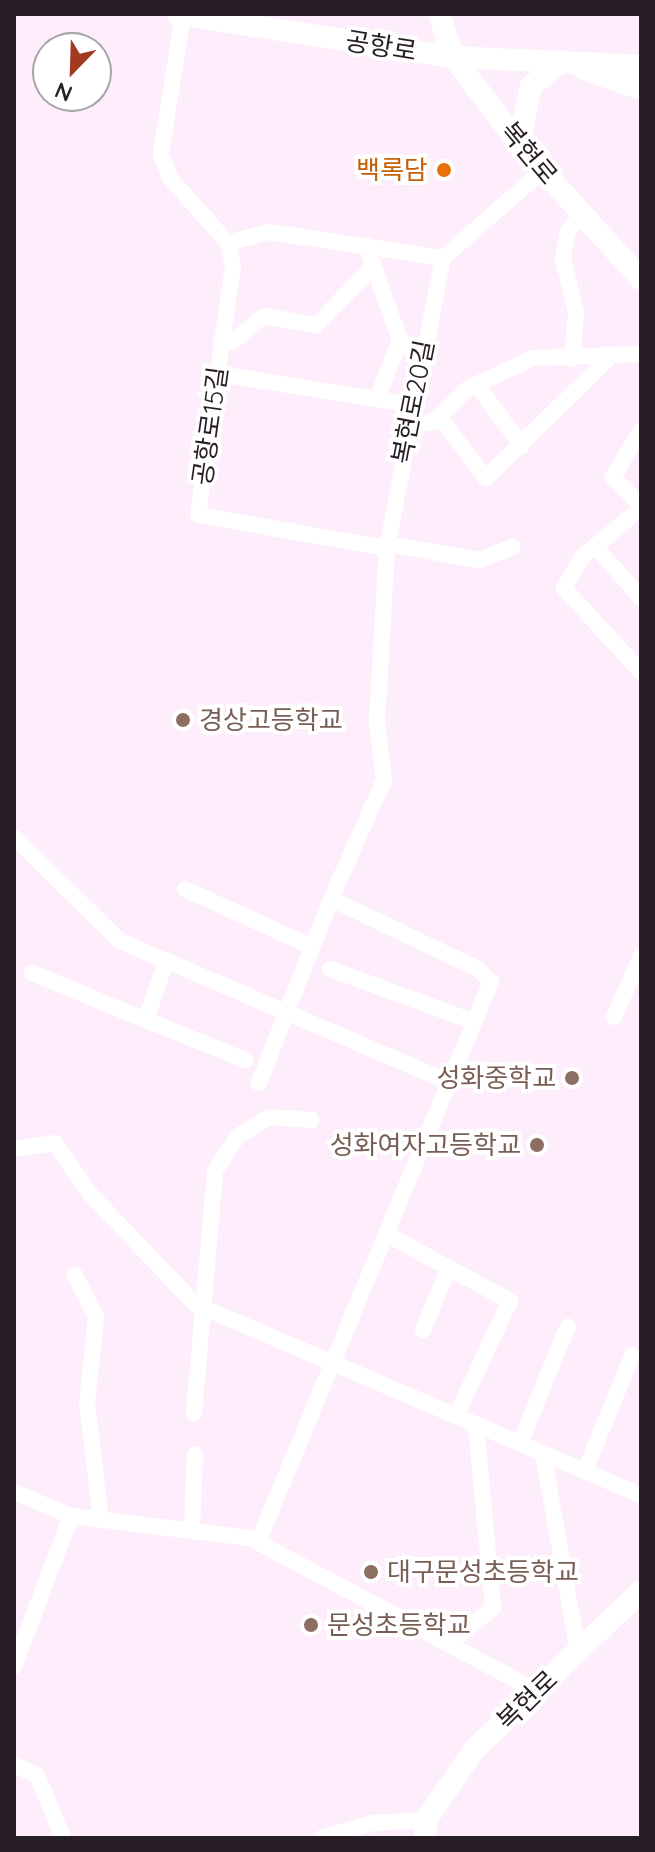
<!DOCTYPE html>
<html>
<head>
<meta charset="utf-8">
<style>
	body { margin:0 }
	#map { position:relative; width:655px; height:1852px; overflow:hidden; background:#feeefc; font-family:Quicksand,"Noto Sans KR",sans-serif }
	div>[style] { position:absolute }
	.minor>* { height:16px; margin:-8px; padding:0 8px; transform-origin:8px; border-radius:8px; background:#fff }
	.secondary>* { height:22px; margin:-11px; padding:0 11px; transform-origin:11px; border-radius:11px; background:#fff }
	.dots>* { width:22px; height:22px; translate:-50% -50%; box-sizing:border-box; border:4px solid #fff; border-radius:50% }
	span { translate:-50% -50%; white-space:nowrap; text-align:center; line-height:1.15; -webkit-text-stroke:8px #fff; paint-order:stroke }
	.street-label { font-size:26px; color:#271e26 }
	.food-label { font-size:26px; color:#c56008 }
	.right { translate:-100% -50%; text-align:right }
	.education-label { font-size:26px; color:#785e54 }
	.left { translate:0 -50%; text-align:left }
	.frame { position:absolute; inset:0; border:16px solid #271e26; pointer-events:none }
	.north { position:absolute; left:32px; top:32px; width:80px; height:80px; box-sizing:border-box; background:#fff; border:2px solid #a9a5a8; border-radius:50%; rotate:203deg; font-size:22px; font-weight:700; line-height:32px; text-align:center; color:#271e26 }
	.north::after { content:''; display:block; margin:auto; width:28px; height:36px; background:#a23921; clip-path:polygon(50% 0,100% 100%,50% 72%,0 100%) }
</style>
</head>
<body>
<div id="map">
	<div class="minor">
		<i style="left:183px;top:15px;width:141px;rotate:99deg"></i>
		<i style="left:161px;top:154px;width:26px;rotate:69deg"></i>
		<i style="left:170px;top:178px;width:87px;rotate:48.3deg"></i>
		<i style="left:228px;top:243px;width:24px;rotate:78deg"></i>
		<i style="left:233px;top:266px;width:251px;rotate:98deg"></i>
		<i style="left:198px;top:515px;width:192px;rotate:9.9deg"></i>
		<i style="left:228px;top:243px;width:42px;rotate:-15deg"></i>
		<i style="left:269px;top:232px;width:176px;rotate:8.5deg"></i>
		<i style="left:366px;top:245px;width:101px;rotate:70.3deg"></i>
		<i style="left:400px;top:340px;width:26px;rotate:40deg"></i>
		<i style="left:221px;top:340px;width:11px;rotate:10deg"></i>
		<i style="left:232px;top:342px;width:41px;rotate:-39.1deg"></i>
		<i style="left:264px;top:316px;width:53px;rotate:9.8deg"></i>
		<i style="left:316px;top:325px;width:78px;rotate:-45.5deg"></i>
		<i style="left:400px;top:340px;width:63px;rotate:111.3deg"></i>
		<i style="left:377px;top:399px;width:35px;rotate:10deg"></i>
		<i style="left:572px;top:359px;width:47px;rotate:-85.1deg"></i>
		<i style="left:576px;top:312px;width:56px;rotate:-103.5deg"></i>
		<i style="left:563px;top:258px;width:27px;rotate:-80deg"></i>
		<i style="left:568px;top:231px;width:23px;rotate:-49deg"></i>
		<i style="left:219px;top:374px;width:160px;rotate:9deg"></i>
		<i style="left:476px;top:384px;width:77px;rotate:53.4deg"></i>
		<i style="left:440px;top:417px;width:76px;rotate:53deg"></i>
		<i style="left:486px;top:478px;width:170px;rotate:-44.3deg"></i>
		<i style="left:408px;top:426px;width:25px;rotate:-9deg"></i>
		<i style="left:433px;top:422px;width:50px;rotate:-43.4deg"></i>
		<i style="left:469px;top:388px;width:71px;rotate:-25.1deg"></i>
		<i style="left:533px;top:358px;width:108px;rotate:-2.1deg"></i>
		<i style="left:641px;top:430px;width:55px;rotate:120.8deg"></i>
		<i style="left:613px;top:477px;width:40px;rotate:46deg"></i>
		<i style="left:641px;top:508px;width:77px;rotate:140.3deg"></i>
		<i style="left:582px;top:557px;width:36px;rotate:120deg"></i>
		<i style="left:564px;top:588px;width:114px;rotate:47.5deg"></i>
		<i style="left:387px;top:544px;width:93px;rotate:9.9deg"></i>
		<i style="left:479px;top:560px;width:36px;rotate:-21deg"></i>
		<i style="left:595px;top:546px;width:69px;rotate:48.5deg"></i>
		<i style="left:14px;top:837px;width:148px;rotate:44.5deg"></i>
		<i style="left:120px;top:941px;width:360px;rotate:23.2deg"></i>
		<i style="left:185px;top:889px;width:140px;rotate:24.5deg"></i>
		<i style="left:166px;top:961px;width:62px;rotate:108.7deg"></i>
		<i style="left:146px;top:1020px;width:107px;rotate:22deg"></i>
		<i style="left:330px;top:969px;width:154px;rotate:20.1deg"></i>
		<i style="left:32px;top:973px;width:123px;rotate:22.4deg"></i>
		<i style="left:614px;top:1017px;width:67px;rotate:-66.1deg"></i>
		<i style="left:259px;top:1083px;width:198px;rotate:-68.6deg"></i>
		<i style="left:14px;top:1149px;width:41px;rotate:-8.3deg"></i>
		<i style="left:55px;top:1143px;width:63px;rotate:55.3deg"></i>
		<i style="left:91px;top:1195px;width:151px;rotate:46.3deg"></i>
		<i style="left:195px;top:1304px;width:485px;rotate:23.2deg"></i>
		<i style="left:388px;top:1235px;width:139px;rotate:28.4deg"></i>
		<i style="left:510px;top:1301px;width:127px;rotate:115.2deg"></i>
		<i style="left:75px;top:1275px;width:47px;rotate:63.4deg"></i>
		<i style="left:96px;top:1317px;width:86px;rotate:96deg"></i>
		<i style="left:87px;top:1403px;width:118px;rotate:83.2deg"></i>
		<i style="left:423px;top:1330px;width:67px;rotate:-67.2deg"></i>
		<i style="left:194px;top:1413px;width:243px;rotate:-85deg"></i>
		<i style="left:215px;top:1171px;width:42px;rotate:-56.7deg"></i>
		<i style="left:238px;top:1136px;width:37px;rotate:-31deg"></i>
		<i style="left:270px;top:1117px;width:42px;rotate:4.1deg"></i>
		<i style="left:520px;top:1443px;width:126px;rotate:-67.7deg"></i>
		<i style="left:543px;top:1453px;width:201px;rotate:80deg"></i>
		<i style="left:585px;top:1471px;width:125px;rotate:-67.9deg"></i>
		<i style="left:14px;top:1492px;width:62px;rotate:22.8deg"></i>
		<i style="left:71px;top:1516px;width:180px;rotate:7deg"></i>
		<i style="left:250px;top:1538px;width:324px;rotate:28.1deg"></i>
		<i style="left:192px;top:1531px;width:77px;rotate:-87.8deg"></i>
		<i style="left:258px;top:1542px;width:607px;rotate:-67.41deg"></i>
		<i style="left:491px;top:982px;width:18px;rotate:-135deg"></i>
		<i style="left:478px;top:969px;width:163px;rotate:-154.5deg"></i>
		<i style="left:331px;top:899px;width:130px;rotate:-66deg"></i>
		<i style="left:384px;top:780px;width:59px;rotate:-96.8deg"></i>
		<i style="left:377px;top:721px;width:173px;rotate:-86.7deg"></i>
		<i style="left:387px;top:548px;width:295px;rotate:-79.1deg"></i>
		<i style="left:443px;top:258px;width:132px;rotate:-41.3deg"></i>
		<i style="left:448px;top:1644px;width:58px;rotate:-38.7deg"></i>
		<i style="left:493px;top:1608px;width:185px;rotate:-95.3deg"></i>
		<i style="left:14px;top:1667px;width:161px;rotate:-69.3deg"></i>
		<i style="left:14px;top:1765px;width:25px;rotate:23deg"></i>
		<i style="left:37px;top:1775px;width:68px;rotate:67.6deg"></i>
		<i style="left:322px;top:1838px;width:52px;rotate:-16.7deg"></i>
		<i style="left:372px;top:1823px;width:54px;rotate:-3.2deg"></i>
	</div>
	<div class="secondary">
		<i style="left:178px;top:14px;width:278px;rotate:8.9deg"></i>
		<i style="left:453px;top:57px;width:188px;rotate:2.7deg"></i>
		<i style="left:439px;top:14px;width:45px;rotate:72deg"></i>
		<i style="left:453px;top:57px;width:109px;rotate:52.8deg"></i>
		<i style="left:519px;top:144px;width:182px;rotate:47.9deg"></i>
		<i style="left:584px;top:69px;width:60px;rotate:19.3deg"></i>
		<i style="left:519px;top:144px;width:59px;rotate:-78.3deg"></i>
		<i style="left:531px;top:86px;width:32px;rotate:-39deg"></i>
		<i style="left:425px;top:1838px;width:18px;rotate:-87deg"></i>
		<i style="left:426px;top:1820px;width:85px;rotate:-55.6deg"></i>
		<i style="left:474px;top:1750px;width:231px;rotate:-43.6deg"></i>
	</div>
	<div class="dots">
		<i style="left:444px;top:170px;background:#e8710a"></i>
		<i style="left:183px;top:720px;background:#8d6e63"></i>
		<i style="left:572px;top:1078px;background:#8d6e63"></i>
		<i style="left:537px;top:1145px;background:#8d6e63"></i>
		<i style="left:371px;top:1572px;background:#8d6e63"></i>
		<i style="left:311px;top:1625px;background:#8d6e63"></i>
	</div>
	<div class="street-label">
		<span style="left:381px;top:46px;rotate:9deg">공항로</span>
		<span style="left:529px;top:153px;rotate:50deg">복현로</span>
		<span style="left:413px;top:402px;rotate:-79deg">복현로20길</span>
		<span style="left:210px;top:426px;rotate:-82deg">공항로15길</span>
		<span style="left:527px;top:1700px;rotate:-44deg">복현로</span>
	</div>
	<div class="food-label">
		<span class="right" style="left:428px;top:170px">백록담</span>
	</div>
	<div class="education-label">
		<span class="left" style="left:199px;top:720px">경상고등학교</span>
		<span class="right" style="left:556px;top:1078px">성화중학교</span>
		<span class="right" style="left:521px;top:1145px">성화여자고등학교</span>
		<span class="left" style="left:387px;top:1572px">대구문성초등학교</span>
		<span class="left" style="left:327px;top:1625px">문성초등학교</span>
	</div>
	<div class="frame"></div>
	<div class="north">N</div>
</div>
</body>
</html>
